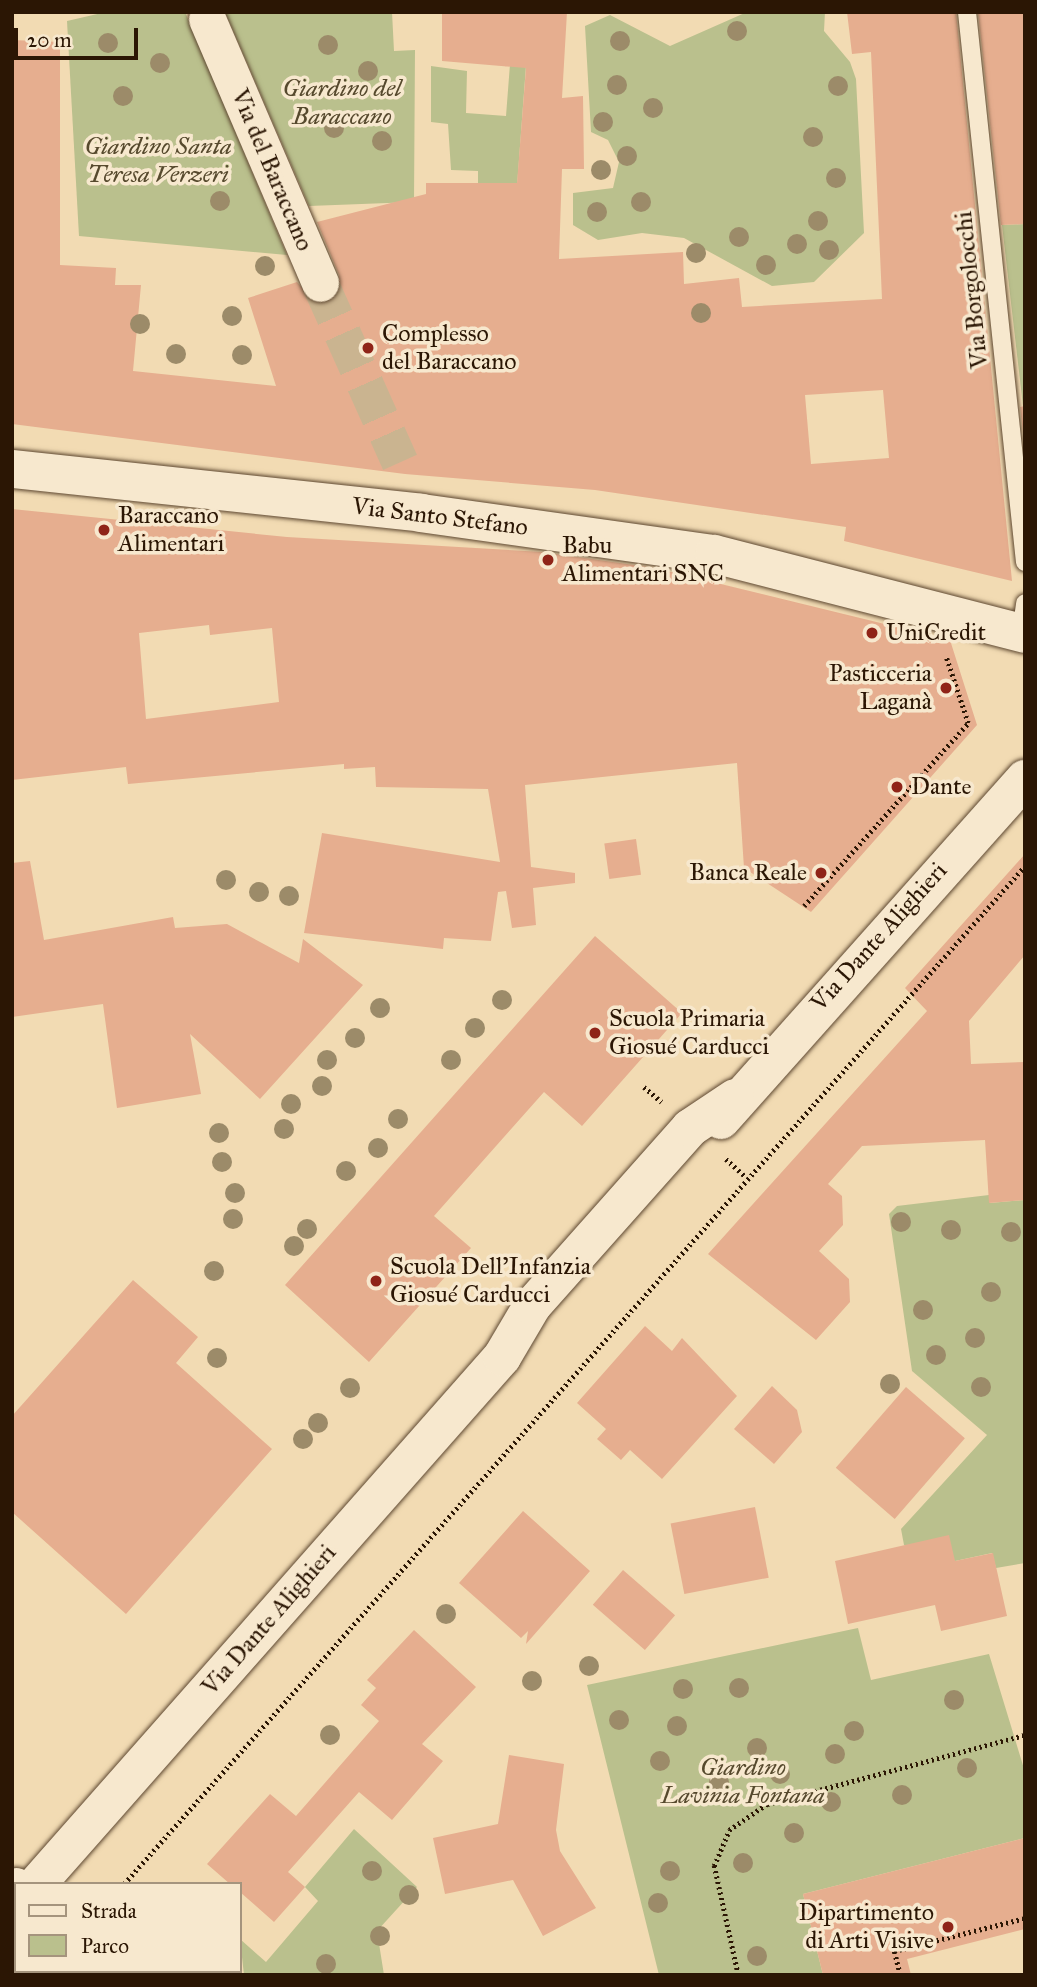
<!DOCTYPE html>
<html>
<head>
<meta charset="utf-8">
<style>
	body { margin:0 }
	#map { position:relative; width:1037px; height:1987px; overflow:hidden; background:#f2dbb3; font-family:"IM FELL Great Primer",serif }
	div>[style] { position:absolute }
	.green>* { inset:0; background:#bac08d }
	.building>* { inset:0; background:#e6ae8f; transform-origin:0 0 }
	.street-tunnel>* { height:37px; margin-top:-18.5px; transform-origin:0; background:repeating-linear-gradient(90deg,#cab490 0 37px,transparent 0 55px) }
	.path>* { height:4.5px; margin-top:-2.25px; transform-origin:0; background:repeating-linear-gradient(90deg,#2b1604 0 2px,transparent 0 5.5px) }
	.roads { filter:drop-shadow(0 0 2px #5d4730) drop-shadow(0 0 2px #5d4730) }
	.lane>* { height:18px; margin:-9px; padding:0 9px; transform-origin:9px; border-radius:9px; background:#f7e8ce }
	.street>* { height:37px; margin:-18.5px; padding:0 18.5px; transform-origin:18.5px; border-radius:18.5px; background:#f7e8ce }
	.secondary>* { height:38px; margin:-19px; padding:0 19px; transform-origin:19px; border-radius:19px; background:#f7e8ce }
	.trees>* { width:20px; height:20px; margin:-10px; border-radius:50%; background:#9c8b69 }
	.dots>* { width:19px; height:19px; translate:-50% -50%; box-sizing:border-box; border:4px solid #f7e8ce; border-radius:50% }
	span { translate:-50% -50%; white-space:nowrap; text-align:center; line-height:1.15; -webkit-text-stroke:7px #f7e8ce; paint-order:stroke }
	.park-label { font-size:24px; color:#56492d; font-style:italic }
	.street-label { font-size:24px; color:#2b1604 }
	.poi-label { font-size:24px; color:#2b1604 }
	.left { translate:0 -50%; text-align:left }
	.right { translate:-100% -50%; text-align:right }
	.frame { position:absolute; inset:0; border:14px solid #2b1604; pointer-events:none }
	.legend { position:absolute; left:14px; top:1882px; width:228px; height:91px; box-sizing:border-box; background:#f7e8ce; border:2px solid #a5947d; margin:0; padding:9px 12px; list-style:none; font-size:21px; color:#2b1604 }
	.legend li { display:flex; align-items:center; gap:14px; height:35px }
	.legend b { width:35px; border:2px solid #a5947d }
	.scale { position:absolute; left:14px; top:28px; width:124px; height:32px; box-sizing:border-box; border:4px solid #2b1604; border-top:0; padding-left:9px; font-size:21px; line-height:24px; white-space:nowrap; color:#2b1604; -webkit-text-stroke:5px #f7e8ce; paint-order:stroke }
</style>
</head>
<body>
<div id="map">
	<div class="green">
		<i style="clip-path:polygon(106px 12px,185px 12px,287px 255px,79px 236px,67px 21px)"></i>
		<i style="clip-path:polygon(225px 12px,392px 12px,394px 51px,415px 50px,414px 202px,309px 206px)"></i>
		<i style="clip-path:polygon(514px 12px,530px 12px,515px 213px,478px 215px,478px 171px,451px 170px,448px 124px,431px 122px,431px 66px,467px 71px,466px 113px,506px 116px)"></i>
		<i style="clip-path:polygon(747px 12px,825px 12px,824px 31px,850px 62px,856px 79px,864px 233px,814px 282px,772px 286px,684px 238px,642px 233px,598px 240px,573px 225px,573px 193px,613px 188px,619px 162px,608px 140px,591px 132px,585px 26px,610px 15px,670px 46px)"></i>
		<i style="clip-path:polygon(1025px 224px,1025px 406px,1023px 406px,1002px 225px)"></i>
		<i style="clip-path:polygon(989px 1195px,990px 1203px,1025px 1200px,1025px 1563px,996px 1568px,992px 1553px,955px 1561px,904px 1545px,901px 1529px,987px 1435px,912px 1371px,889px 1214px,897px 1206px)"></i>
		<i style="clip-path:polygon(858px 1628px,871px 1680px,989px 1654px,1025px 1772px,1025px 1838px,803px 1894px,823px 1975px,659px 1975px,587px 1685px)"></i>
		<i style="clip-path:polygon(354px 1829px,417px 1887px,377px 1931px,384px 1975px,244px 1975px,240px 1939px,266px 1962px,318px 1901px,305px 1887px)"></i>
	</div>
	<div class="building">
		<i style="clip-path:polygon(evenodd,442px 12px,567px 12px,562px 98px,583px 96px,584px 169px,562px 169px,559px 259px,683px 252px,684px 284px,739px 278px,742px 307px,882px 299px,871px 52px,852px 54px,847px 12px,956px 12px,1012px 581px,844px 541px,846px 527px,595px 490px,405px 474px,12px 424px,12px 40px,60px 42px,60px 265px,116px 268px,115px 285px,141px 285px,133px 371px,276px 386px,248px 298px,297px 282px,317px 304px,336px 296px,339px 275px,317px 222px,426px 194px,426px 183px,517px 183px,526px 68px,442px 61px,442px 12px,883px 390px,889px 458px,811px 464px,805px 395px,883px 390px)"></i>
		<i style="clip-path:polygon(978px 12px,1025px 12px,1025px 224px,1001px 225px)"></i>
		<i style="clip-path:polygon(1025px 406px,1025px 451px,1020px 407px)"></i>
		<i style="clip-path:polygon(evenodd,12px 509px,287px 537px,542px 552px,655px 568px,950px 640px,977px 725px,811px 912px,744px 868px,737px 763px,525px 785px,531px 867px,575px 873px,575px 883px,533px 888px,536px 925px,512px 928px,506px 891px,498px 892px,491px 941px,444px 938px,443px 949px,304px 933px,322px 833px,500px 862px,488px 789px,376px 787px,375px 767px,344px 769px,344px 764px,128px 784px,126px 767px,12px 780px,12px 509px,209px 625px,210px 635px,272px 628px,279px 702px,146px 719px,139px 633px,209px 625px)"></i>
		<i style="left:636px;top:839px;width:36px;height:32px;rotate:82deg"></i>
		<i style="clip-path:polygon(1025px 854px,1025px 955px,969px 1021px,971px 1064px,1025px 1062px,1025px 1200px,989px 1203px,985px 1140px,862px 1146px,828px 1184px,842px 1196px,843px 1225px,819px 1251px,849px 1279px,850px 1302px,816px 1340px,708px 1254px,927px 1011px,905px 988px)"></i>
		<i style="clip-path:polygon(30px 861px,44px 940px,173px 917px,175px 928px,227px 924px,299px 963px,303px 939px,363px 985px,260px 1099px,190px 1034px,201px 1094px,117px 1108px,103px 1004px,12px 1017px,12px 863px)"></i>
		<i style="clip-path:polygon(595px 936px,682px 1013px,582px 1126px,544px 1092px,434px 1216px,471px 1248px,369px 1362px,285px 1285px)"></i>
		<i style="clip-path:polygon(133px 1280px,198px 1337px,176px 1363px,272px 1449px,126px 1614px,12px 1512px,12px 1416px)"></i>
		<i style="clip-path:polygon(645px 1326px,672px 1351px,682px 1338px,737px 1396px,662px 1479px,630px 1450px,621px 1460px,597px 1439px,606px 1429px,577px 1403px)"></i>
		<i style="clip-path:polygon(772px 1386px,797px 1410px,802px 1432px,774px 1464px,734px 1429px)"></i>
		<i style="left:906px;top:1387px;width:78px;height:107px;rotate:41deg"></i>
		<i style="left:755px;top:1507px;width:72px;height:86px;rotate:79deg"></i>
		<i style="clip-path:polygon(523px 1511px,590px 1571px,526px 1644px,528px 1631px,521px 1638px,459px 1583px)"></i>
		<i style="clip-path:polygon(949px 1535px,955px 1561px,993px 1553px,1007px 1616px,941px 1631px,935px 1605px,848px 1624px,835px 1561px)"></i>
		<i style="left:623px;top:1570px;width:69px;height:46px;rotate:41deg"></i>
		<i style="clip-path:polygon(414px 1630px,476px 1687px,422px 1744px,443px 1761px,392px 1820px,359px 1792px,288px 1872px,305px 1887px,274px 1922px,240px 1892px,240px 1884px,230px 1884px,207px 1864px,270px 1794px,296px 1816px,379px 1721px,361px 1705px,376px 1688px,367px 1680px)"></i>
		<i style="clip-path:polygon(509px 1755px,564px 1764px,556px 1830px,560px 1851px,596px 1908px,543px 1936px,513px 1880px,445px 1894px,433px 1838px,498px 1824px)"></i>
		<i style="clip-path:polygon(1025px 1838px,1025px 1929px,907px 1959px,911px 1975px,823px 1975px,803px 1894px)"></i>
	</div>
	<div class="street-tunnel">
		<i style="left:320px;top:283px;width:196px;rotate:65.9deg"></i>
	</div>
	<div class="path">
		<i style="left:804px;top:906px;width:246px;rotate:-48.1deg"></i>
		<i style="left:968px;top:723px;width:70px;rotate:-108.4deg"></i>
		<i style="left:644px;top:1087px;width:23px;rotate:40deg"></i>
		<i style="left:726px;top:1159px;width:27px;rotate:42deg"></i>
		<i style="left:124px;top:1884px;width:1359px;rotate:-48.49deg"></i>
		<i style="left:44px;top:1975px;width:5px;rotate:-53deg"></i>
		<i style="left:738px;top:1975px;width:112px;rotate:-102.4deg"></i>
		<i style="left:714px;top:1866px;width:39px;rotate:-67deg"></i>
		<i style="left:729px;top:1830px;width:46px;rotate:-34.4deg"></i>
		<i style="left:767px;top:1804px;width:267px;rotate:-15deg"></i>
		<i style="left:900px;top:1975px;width:25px;rotate:-104deg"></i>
		<i style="left:894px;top:1951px;width:135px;rotate:-14.1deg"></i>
	</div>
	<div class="roads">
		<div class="lane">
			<i style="left:967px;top:12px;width:553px;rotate:83.98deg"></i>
			<i style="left:1021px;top:633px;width:30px;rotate:-82deg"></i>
		</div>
		<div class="street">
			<i style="left:207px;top:19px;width:287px;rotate:66.8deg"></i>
			<i style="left:12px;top:1887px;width:4px;rotate:-14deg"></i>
		</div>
		<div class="secondary">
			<i style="left:12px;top:469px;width:411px;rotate:6.1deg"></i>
			<i style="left:421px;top:513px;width:296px;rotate:8deg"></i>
			<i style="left:714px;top:554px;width:321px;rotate:14.4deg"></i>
			<i style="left:721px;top:1120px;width:457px;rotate:-48.3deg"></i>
			<i style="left:37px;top:1884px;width:703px;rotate:-48.58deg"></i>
			<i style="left:502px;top:1357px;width:59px;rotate:-59.5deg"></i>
			<i style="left:532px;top:1306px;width:238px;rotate:-48.4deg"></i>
			<i style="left:690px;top:1128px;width:54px;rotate:-33.7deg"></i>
			<i style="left:12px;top:1911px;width:6px;rotate:-45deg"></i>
		</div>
	</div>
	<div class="trees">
		<i style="left:737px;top:31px"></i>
		<i style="left:620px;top:41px"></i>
		<i style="left:108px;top:43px"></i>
		<i style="left:328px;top:45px"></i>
		<i style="left:160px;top:63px"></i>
		<i style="left:368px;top:71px"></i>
		<i style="left:617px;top:85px"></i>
		<i style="left:838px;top:86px"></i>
		<i style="left:123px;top:96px"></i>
		<i style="left:653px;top:108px"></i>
		<i style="left:603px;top:122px"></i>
		<i style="left:334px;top:128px"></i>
		<i style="left:813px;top:137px"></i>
		<i style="left:382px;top:141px"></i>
		<i style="left:627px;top:156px"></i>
		<i style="left:601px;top:170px"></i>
		<i style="left:836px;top:178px"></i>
		<i style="left:220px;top:201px"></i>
		<i style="left:641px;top:202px"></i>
		<i style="left:597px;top:212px"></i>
		<i style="left:818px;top:221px"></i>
		<i style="left:739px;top:237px"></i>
		<i style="left:797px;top:244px"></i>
		<i style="left:829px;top:250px"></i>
		<i style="left:696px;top:253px"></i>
		<i style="left:766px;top:265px"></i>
		<i style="left:265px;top:266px"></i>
		<i style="left:701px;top:313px"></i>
		<i style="left:232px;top:316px"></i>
		<i style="left:140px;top:324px"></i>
		<i style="left:176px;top:354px"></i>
		<i style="left:242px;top:355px"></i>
		<i style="left:226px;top:880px"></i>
		<i style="left:259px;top:892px"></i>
		<i style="left:289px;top:896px"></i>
		<i style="left:502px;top:1000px"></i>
		<i style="left:380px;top:1008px"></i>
		<i style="left:475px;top:1028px"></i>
		<i style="left:355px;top:1038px"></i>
		<i style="left:327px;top:1060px"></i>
		<i style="left:451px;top:1060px"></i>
		<i style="left:322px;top:1086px"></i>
		<i style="left:291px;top:1104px"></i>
		<i style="left:398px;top:1119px"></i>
		<i style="left:284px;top:1129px"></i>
		<i style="left:219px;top:1133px"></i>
		<i style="left:378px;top:1148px"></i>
		<i style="left:222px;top:1162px"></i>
		<i style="left:346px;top:1171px"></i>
		<i style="left:235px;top:1193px"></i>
		<i style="left:233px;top:1219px"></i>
		<i style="left:901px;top:1222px"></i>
		<i style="left:307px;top:1229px"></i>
		<i style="left:951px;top:1230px"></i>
		<i style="left:1011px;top:1232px"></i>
		<i style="left:294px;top:1246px"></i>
		<i style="left:214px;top:1271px"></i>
		<i style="left:991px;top:1292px"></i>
		<i style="left:923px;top:1310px"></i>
		<i style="left:975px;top:1338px"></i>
		<i style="left:936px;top:1355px"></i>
		<i style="left:217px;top:1358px"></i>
		<i style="left:890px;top:1384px"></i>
		<i style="left:981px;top:1387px"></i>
		<i style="left:350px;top:1388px"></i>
		<i style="left:318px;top:1423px"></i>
		<i style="left:303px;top:1439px"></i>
		<i style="left:446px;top:1614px"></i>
		<i style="left:589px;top:1666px"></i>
		<i style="left:532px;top:1681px"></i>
		<i style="left:739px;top:1688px"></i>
		<i style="left:683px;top:1689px"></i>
		<i style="left:954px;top:1700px"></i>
		<i style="left:619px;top:1720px"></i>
		<i style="left:677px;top:1726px"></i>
		<i style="left:854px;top:1731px"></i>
		<i style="left:330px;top:1735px"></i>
		<i style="left:757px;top:1748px"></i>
		<i style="left:835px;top:1754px"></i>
		<i style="left:660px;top:1761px"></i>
		<i style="left:967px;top:1768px"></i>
		<i style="left:780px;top:1774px"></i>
		<i style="left:719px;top:1782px"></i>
		<i style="left:902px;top:1795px"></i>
		<i style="left:831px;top:1802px"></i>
		<i style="left:794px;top:1833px"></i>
		<i style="left:743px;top:1863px"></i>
		<i style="left:372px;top:1871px"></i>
		<i style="left:670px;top:1871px"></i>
		<i style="left:409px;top:1895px"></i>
		<i style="left:658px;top:1903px"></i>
		<i style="left:380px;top:1936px"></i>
		<i style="left:757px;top:1956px"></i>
		<i style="left:326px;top:1964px"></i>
	</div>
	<div class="dots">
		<i style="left:368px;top:348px;background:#8f2418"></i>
		<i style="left:104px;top:530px;background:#8f2418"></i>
		<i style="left:548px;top:560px;background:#8f2418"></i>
		<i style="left:872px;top:633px;background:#8f2418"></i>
		<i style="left:946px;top:688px;background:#8f2418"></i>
		<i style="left:897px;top:787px;background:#8f2418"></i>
		<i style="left:821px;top:873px;background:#8f2418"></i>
		<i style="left:595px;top:1033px;background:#8f2418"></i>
		<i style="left:376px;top:1281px;background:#8f2418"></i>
		<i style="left:948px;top:1927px;background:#8f2418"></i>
	</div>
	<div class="park-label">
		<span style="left:342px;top:103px">Giardino del<br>Baraccano</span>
		<span style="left:158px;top:161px">Giardino Santa<br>Teresa Verzeri</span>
		<span style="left:743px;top:1782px">Giardino<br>Lavinia Fontana</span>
	</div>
	<div class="street-label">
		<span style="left:272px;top:170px;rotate:67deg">Via del Baraccano</span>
		<span style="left:972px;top:290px;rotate:-96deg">Via Borgolocchi</span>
		<span style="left:440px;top:517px;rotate:7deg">Via Santo Stefano</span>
		<span style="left:879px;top:937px;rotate:-48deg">Via Dante Alighieri</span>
		<span style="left:269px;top:1620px;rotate:-49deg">Via Dante Alighieri</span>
	</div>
	<div class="poi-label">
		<span class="left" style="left:382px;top:348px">Complesso<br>del Baraccano</span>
		<span class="left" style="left:118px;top:530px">Baraccano<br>Alimentari</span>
		<span class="left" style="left:562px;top:560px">Babu<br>Alimentari SNC</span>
		<span class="left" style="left:886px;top:633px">UniCredit</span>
		<span class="right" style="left:932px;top:688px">Pasticceria<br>Laganà</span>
		<span class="left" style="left:911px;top:787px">Dante</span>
		<span class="right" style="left:807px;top:873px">Banca Reale</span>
		<span class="left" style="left:609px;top:1033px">Scuola Primaria<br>Giosué Carducci</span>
		<span class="left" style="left:390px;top:1281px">Scuola Dell'Infanzia<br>Giosué Carducci</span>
		<span class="right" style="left:934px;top:1927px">Dipartimento<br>di Arti Visive</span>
	</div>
	<div class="frame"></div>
	<ul class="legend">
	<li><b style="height:9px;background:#f7e8ce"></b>Strada</li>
	<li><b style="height:19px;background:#bac08d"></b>Parco</li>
	</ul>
	<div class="scale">20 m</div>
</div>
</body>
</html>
